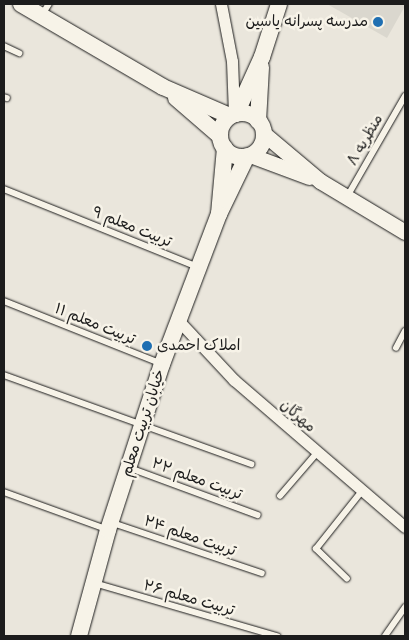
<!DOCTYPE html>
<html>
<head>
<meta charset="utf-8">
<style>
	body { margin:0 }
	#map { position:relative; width:409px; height:640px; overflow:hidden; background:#eae6dc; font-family:Sriracha,"Playpen Sans Arabic",sans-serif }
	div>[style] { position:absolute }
	.built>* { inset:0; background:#dad7ce }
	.roads { filter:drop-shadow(0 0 1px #1c1c1c) drop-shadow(0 0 1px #1c1c1c) }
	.service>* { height:5.5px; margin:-2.75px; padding:0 2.75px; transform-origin:2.75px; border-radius:2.75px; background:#f7f3e8 }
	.minor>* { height:11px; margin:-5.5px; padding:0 5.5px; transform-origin:5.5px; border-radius:5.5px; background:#f7f3e8 }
	.tertiary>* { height:15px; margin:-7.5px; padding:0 7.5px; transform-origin:7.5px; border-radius:7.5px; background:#f7f3e8 }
	.secondary>* { height:16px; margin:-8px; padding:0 8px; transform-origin:8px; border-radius:8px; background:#f7f3e8 }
	.secondary>.ring { margin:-8px; padding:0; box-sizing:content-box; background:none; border:16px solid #f7f3e8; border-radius:50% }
	.dots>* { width:14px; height:14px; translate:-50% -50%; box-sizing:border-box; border:2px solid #f7f3e8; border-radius:50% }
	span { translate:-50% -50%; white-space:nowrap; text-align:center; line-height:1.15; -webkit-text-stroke:5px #f7f3e8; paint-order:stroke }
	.poi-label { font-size:15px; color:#1c1c1c }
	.right { translate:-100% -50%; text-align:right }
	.left { translate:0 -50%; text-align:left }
	.street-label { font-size:15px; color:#1c1c1c }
	.frame { position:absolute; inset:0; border:5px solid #1c1c1c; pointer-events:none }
</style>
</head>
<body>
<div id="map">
	<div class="built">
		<i style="clip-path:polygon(327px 4px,405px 4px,405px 6px,387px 38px)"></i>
	</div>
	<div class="roads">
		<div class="service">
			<i style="left:42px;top:15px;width:13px;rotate:-58deg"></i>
			<i style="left:4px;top:46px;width:17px;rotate:25deg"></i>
			<i style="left:4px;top:97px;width:3px;rotate:18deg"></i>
			<i style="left:4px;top:189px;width:209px;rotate:21.9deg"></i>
			<i style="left:347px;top:197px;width:116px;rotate:-60.1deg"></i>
			<i style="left:4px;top:301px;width:168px;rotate:21.7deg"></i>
			<i style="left:396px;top:348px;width:19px;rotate:-62deg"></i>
			<i style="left:4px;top:375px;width:263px;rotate:19.8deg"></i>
			<i style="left:130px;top:468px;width:136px;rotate:20.2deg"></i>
			<i style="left:4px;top:492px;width:109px;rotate:19.9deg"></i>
			<i style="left:280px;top:496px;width:57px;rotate:-49.3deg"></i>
			<i style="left:113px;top:523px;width:157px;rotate:18.6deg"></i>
			<i style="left:347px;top:579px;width:43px;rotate:-135.9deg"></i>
			<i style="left:316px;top:549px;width:74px;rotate:-51.6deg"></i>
			<i style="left:94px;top:583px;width:191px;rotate:16.2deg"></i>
			<i style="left:385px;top:636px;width:35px;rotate:-55deg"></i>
		</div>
		<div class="minor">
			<i style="left:221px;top:4px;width:58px;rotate:79.1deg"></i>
			<i style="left:232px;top:61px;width:53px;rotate:87.8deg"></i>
			<i style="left:178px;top:320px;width:82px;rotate:47deg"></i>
			<i style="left:234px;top:380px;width:225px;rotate:40.7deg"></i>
		</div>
		<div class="tertiary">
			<i style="left:263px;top:133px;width:75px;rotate:40.1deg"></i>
			<i style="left:320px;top:181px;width:99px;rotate:31deg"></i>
			<i style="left:250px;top:155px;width:63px;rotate:20.4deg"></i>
		</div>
		<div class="secondary">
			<i style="left:21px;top:4px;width:164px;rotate:30.3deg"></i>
			<i style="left:163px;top:87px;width:73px;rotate:23.4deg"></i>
			<i style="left:176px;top:98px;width:58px;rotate:40.8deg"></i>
			<i class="ring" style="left:220px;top:113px;width:28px;height:28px"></i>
			<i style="left:236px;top:114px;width:63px;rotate:-65.5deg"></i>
			<i style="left:262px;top:57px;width:56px;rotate:-72.2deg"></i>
			<i style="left:258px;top:121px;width:54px;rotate:-86.8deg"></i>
			<i style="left:225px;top:148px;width:66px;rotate:95.2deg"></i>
			<i style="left:219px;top:214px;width:64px;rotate:-64.2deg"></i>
			<i style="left:79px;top:636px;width:110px;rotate:-74.7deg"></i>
			<i style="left:108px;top:530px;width:175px;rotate:-72deg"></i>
			<i style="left:162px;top:364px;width:160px;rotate:-69.2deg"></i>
		</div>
	</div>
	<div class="dots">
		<i style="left:378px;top:22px;background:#1f6fb2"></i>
		<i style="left:147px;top:346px;background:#1f6fb2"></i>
	</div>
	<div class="poi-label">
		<span class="right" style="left:368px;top:22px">مدرسه پسرانه یاسین</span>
		<span class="left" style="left:157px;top:346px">املاک احمدی</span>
	</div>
	<div class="street-label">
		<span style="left:365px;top:140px;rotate:-60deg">منظریه ۸</span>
		<span style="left:132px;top:227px;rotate:22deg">تربیت معلم ۹</span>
		<span style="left:95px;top:324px;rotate:22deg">تربیت معلم ۱۱</span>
		<span style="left:298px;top:416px;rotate:41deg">مهرگان</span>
		<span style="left:143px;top:423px;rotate:-72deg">خیابان تربیت معلم</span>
		<span style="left:197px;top:479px;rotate:20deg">تربیت معلم ۲۲</span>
		<span style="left:190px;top:536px;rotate:19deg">تربیت معلم ۲۴</span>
		<span style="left:189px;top:598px;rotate:16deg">تربیت معلم ۲۶</span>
	</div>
	<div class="frame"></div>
</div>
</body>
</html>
